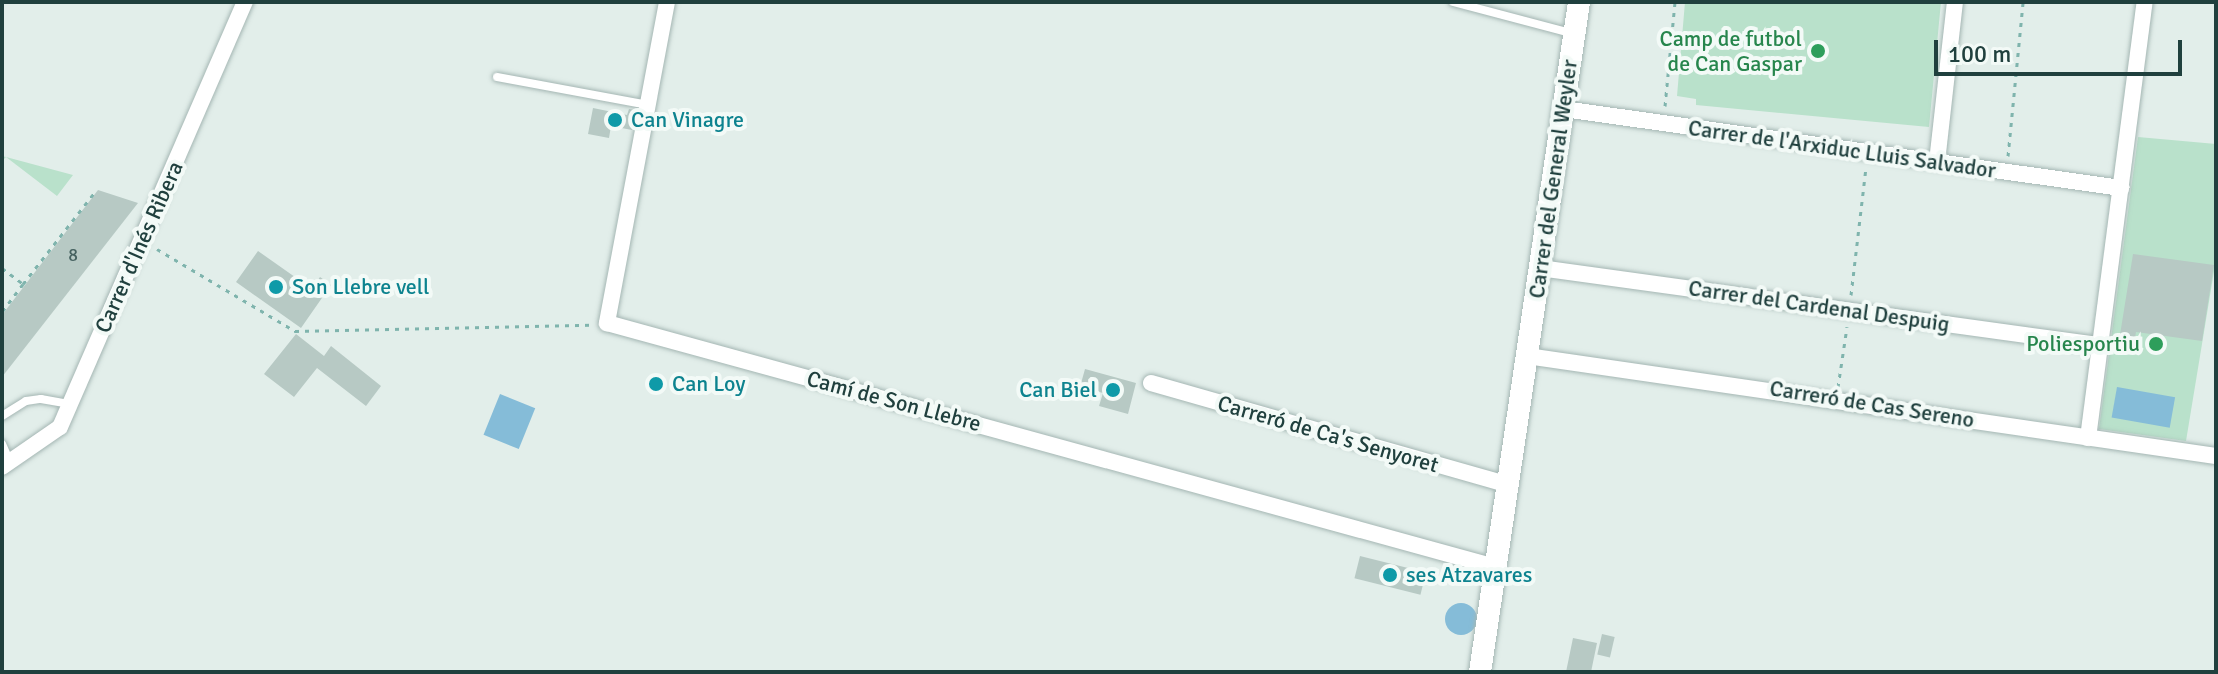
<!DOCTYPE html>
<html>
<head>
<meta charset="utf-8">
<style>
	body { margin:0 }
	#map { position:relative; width:2218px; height:674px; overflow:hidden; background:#e2eeea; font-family:Signika,sans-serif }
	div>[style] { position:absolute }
	.green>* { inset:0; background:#b9e1cb }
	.water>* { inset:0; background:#85bcd8; transform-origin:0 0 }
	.round { border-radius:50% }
	.building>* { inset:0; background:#b7c9c4; transform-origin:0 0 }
	.path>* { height:3px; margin-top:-1.5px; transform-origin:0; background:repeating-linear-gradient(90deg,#7fb4ad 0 4px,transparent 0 10px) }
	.roads { filter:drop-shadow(0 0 2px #a4b6b3) drop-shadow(0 0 2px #a4b6b3) }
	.lane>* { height:8px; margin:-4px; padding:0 4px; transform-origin:4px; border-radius:4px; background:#fff }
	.street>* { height:16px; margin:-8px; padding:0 8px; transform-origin:8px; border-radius:8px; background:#fff }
	.secondary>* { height:22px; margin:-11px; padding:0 11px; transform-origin:11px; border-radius:11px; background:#fff }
	.dots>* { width:22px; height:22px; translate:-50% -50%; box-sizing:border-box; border:4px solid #f3faf7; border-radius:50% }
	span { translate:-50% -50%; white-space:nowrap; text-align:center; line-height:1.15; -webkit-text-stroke:8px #f3faf7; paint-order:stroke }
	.number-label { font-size:18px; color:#466260 }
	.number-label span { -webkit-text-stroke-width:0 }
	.leisure-label { font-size:22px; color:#27864d }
	.right { translate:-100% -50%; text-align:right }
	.culture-label { font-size:22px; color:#0d838f }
	.left { translate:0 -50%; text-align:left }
	.street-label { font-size:22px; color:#20403e }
	.frame { position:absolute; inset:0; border:4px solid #20403e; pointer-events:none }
	.scale { position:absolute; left:1934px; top:40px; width:248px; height:36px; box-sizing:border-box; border:4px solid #20403e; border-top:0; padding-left:10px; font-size:24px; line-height:28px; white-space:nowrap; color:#20403e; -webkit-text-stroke:6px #f3faf7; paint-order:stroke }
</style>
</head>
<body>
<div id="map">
	<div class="green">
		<i style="clip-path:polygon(1685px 2px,1941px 2px,1929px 127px,1696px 105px,1696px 99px,1677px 96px)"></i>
		<i style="clip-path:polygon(2138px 137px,2216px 144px,2216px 259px,2186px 441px,2099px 429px)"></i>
		<i style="clip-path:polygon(2px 156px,6px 157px,73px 175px,57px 196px,6px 157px,2px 161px)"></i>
	</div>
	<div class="water">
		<i style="left:2117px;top:387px;width:59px;height:31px;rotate:10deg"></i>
		<i style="left:500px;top:394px;width:38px;height:44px;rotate:22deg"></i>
		<i class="round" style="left:1445px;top:603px;width:32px;height:32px"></i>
	</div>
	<div class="building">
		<i style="clip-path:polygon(593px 108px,627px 115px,629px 109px,636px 110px,632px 130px,611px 126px,609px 138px,588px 134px)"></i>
		<i style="clip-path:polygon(98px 190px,138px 203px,2px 377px,2px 315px)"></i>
		<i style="clip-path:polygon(258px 251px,312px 289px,320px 277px,331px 285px,301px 328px,236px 282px)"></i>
		<i style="clip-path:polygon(2133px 254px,2214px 265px,2202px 341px,2136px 332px,2134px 344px,2119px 341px)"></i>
		<i style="clip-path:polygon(296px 334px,324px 356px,331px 346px,381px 386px,366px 406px,317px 368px,294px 397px,264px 374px)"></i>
		<i style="clip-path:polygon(1085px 369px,1136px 383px,1128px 414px,1099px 406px,1103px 393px,1080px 387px)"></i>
		<i style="left:1360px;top:556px;width:68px;height:23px;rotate:14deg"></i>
		<i style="left:1602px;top:634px;width:13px;height:21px;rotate:13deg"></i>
		<i style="clip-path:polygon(1573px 638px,1597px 643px,1591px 672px,1566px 672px)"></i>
	</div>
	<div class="path">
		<i style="left:1665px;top:106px;width:104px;rotate:-84.5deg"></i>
		<i style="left:2008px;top:156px;width:155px;rotate:-84.4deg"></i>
		<i style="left:157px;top:249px;width:161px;rotate:30.7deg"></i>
		<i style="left:295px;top:331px;width:296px;rotate:-1.2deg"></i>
		<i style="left:2px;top:268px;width:26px;rotate:37deg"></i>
		<i style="left:23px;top:284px;width:35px;rotate:127deg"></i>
		<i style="left:23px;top:284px;width:115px;rotate:-52deg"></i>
		<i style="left:1851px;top:295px;width:128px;rotate:-83.3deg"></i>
		<i style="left:1838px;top:387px;width:61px;rotate:-81.5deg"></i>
	</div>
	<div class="roads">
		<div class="lane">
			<i style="left:1453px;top:2px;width:125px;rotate:14.8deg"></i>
			<i style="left:497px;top:77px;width:154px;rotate:10.5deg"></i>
			<i style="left:2px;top:416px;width:28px;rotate:-32deg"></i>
			<i style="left:26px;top:401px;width:15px;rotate:-8deg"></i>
			<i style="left:41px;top:399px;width:28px;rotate:10deg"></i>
			<i style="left:2px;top:444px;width:20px;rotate:66deg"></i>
		</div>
		<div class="street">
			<i style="left:667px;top:2px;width:327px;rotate:100.6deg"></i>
			<i style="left:607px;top:323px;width:921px;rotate:15.36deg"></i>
			<i style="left:1564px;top:109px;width:563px;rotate:8.07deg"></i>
			<i style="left:1937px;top:162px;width:161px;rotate:-83.6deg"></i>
			<i style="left:1540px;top:268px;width:563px;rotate:7.86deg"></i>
			<i style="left:1527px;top:356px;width:696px;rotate:8.26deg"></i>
			<i style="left:1151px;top:383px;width:368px;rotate:15.9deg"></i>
			<i style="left:2088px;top:438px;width:440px;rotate:-82.6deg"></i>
			<i style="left:2px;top:467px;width:70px;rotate:-34.6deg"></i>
			<i style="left:60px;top:427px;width:464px;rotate:-66.5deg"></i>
		</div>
		<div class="secondary">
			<i style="left:1480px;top:672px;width:677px;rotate:-81.59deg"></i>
		</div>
	</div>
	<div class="dots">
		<i style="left:1818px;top:51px;background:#2e9e5b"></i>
		<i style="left:615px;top:120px;background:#0f9aa8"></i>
		<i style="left:276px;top:287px;background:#0f9aa8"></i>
		<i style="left:2156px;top:344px;background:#2e9e5b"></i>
		<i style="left:656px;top:384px;background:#0f9aa8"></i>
		<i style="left:1113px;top:390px;background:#0f9aa8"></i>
		<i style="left:1390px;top:575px;background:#0f9aa8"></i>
	</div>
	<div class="number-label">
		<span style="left:73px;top:255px">8</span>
	</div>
	<div class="leisure-label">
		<span class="right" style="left:1802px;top:51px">Camp de futbol<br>de Can Gaspar</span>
		<span class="right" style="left:2140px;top:344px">Poliesportiu</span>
	</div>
	<div class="culture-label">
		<span class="left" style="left:631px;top:120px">Can Vinagre</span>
		<span class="left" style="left:292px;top:287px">Son Llebre vell</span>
		<span class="left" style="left:672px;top:384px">Can Loy</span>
		<span class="right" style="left:1097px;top:390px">Can Biel</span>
		<span class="left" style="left:1406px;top:575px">ses Atzavares</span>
	</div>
	<div class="street-label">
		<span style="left:1842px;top:149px;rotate:8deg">Carrer de l'Arxiduc Lluis Salvador</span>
		<span style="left:1553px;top:179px;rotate:-82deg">Carrer del General Weyler</span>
		<span style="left:139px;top:247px;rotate:-66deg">Carrer d'Inés Ribera</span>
		<span style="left:1819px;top:306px;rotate:8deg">Carrer del Cardenal Despuig</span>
		<span style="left:894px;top:401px;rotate:15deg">Camí de Son Llebre</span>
		<span style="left:1872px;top:404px;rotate:9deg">Carreró de Cas Sereno</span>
		<span style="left:1328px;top:434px;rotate:16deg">Carreró de Ca's Senyoret</span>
	</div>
	<div class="frame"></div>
	<div class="scale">100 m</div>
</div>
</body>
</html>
